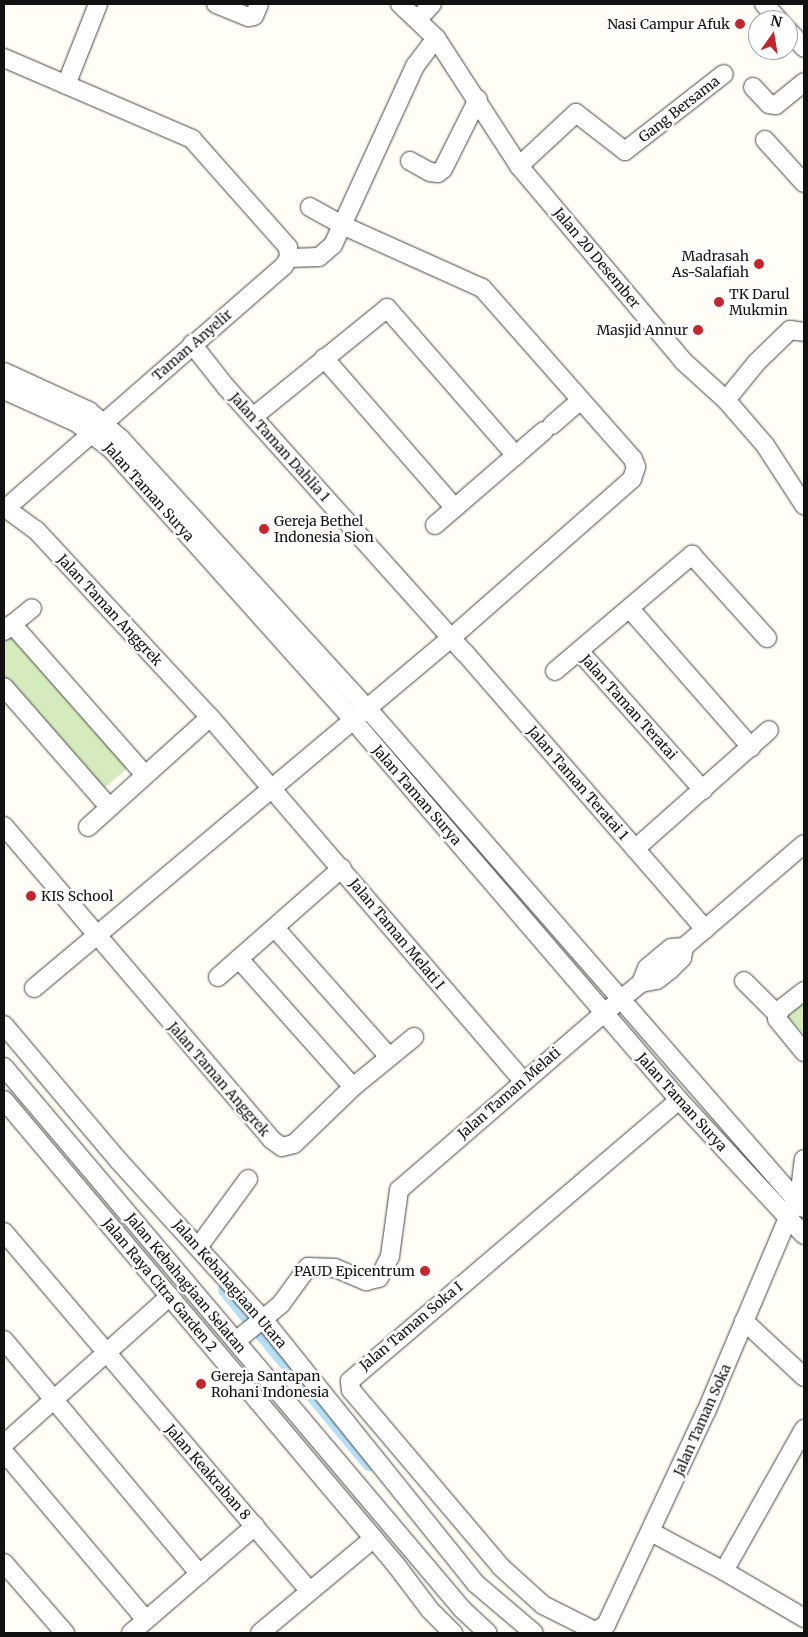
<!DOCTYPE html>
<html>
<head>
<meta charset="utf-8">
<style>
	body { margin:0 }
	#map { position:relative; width:808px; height:1637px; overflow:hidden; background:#fffdf5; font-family:Merriweather,serif }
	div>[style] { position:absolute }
	.green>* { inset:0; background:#d5ebbd }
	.canal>* { height:14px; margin:-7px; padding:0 7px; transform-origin:7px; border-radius:7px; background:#b9e0f7 }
	.roads { filter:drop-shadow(0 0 1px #444) drop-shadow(0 0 1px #444) }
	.minor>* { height:18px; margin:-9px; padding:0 9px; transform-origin:9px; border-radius:9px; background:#fff }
	.dots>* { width:14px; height:14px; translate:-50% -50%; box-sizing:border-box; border:2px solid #fff; border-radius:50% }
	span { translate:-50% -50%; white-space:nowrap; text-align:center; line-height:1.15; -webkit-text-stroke:5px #fff; paint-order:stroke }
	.poi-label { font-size:14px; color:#111 }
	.right { translate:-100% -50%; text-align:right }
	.left { translate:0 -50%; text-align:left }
	.street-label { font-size:14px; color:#111 }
	.frame { position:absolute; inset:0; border:5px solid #111; pointer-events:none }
	.north { position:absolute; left:748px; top:10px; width:50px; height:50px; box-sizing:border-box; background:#fff; border:1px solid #a0a0a0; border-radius:50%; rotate:13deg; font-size:14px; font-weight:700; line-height:20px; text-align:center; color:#111 }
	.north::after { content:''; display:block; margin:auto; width:18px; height:22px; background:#c4262e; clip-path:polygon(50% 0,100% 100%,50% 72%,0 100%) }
</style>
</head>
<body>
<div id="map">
	<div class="green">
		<i style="clip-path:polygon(13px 634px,130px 766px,101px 791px,4px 682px,4px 643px)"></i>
		<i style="clip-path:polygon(804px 1001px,804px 1034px,786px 1015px)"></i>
	</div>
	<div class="canal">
		<i style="left:225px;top:1290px;width:226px;rotate:50.4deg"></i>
	</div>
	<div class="roads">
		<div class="minor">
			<i style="left:216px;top:4px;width:35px;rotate:22deg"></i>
			<i style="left:249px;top:17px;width:5px;rotate:-11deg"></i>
			<i style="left:254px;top:16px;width:13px;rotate:-67deg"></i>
			<i style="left:400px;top:4px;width:50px;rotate:43.4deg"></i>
			<i style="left:436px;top:38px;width:153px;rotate:57deg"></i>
			<i style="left:519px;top:166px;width:255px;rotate:49.9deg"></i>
			<i style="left:683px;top:361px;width:58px;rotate:42.2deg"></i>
			<i style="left:726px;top:400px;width:60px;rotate:49.1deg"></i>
			<i style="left:765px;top:445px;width:72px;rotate:57deg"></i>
			<i style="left:764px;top:4px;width:22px;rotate:47deg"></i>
			<i style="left:419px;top:18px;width:19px;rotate:-47deg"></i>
			<i style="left:788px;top:30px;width:24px;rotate:48deg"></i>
			<i style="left:4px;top:58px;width:205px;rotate:23.3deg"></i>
			<i style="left:192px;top:139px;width:144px;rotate:48.4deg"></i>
			<i style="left:288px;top:247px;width:11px;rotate:85deg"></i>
			<i style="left:66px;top:85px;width:87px;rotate:-68.4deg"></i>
			<i style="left:753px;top:87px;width:23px;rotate:47deg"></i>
			<i style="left:769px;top:104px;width:7px;rotate:8deg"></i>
			<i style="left:776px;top:105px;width:36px;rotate:-39deg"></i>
			<i style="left:765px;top:140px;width:58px;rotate:47.8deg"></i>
			<i style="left:410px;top:161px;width:23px;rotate:29deg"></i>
			<i style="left:430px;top:172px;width:8px;rotate:7deg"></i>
			<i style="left:438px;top:173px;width:6px;rotate:-39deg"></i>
			<i style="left:443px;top:169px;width:78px;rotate:-63.4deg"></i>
			<i style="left:519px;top:166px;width:78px;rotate:-42.9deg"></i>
			<i style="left:576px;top:113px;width:62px;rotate:37.8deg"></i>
			<i style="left:625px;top:151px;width:125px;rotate:-37.9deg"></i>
			<i style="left:289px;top:258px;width:30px;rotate:-2deg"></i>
			<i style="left:319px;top:257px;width:18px;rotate:-41deg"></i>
			<i style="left:333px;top:245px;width:197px;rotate:-65.4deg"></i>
			<i style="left:415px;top:66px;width:35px;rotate:-53deg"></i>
			<i style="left:192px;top:344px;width:55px;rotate:51.7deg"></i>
			<i style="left:226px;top:387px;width:358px;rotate:48.1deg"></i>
			<i style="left:465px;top:653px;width:366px;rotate:49deg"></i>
			<i style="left:324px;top:358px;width:199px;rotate:48.9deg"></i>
			<i style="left:4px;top:372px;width:94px;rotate:24.6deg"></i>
			<i style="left:89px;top:411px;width:43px;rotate:41.2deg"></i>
			<i style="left:121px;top:439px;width:365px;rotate:47.6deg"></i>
			<i style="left:367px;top:708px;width:663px;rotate:48.91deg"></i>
			<i style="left:4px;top:390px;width:80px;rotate:24.3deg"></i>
			<i style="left:77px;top:423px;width:43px;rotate:37.4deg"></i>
			<i style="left:111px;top:449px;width:362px;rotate:48.2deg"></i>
			<i style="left:352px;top:719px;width:502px;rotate:49.36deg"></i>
			<i style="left:679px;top:1100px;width:184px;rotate:47.2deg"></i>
			<i style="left:726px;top:400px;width:49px;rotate:-50.8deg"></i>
			<i style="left:757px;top:362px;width:46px;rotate:-44.1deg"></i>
			<i style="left:790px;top:330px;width:14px;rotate:8deg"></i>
			<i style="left:253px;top:417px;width:173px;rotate:-39.1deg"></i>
			<i style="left:387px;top:308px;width:196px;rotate:48.9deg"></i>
			<i style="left:552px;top:425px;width:38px;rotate:-41deg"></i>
			<i style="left:4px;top:507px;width:39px;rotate:36deg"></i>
			<i style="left:36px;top:530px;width:255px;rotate:47.1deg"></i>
			<i style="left:210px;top:717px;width:480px;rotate:49.3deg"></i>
			<i style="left:4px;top:510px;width:370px;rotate:-41.1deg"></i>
			<i style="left:283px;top:267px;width:11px;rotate:-56deg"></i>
			<i style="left:435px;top:525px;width:144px;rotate:-40.8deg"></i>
			<i style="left:630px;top:609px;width:184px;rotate:48.8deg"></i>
			<i style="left:12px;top:624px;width:201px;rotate:48.6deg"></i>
			<i style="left:4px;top:631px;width:36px;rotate:-39deg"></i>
			<i style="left:580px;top:652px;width:185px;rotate:48.3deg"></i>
			<i style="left:555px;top:671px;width:180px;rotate:-40.3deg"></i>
			<i style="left:692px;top:555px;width:112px;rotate:47.9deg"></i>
			<i style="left:4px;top:687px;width:159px;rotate:48.8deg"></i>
			<i style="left:4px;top:826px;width:413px;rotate:49.5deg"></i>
			<i style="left:272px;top:1140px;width:12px;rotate:35deg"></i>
			<i style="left:282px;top:1147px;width:12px;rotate:-14deg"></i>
			<i style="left:294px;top:1144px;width:82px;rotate:-44deg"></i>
			<i style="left:353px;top:1087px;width:79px;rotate:-39.3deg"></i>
			<i style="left:88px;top:827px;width:164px;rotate:-42deg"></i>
			<i style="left:635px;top:849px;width:179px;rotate:-41.6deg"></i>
			<i style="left:275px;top:928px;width:172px;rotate:48.5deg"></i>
			<i style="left:239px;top:959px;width:171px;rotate:48.3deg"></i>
			<i style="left:218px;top:977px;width:165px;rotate:-41.3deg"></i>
			<i style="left:744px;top:981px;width:48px;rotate:45deg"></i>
			<i style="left:641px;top:983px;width:16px;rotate:-68deg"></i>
			<i style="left:647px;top:968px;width:17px;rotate:-40deg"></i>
			<i style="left:660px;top:957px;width:14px;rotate:-39deg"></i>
			<i style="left:671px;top:948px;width:13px;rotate:-4deg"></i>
			<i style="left:684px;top:947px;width:158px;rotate:-40.6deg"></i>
			<i style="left:34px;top:988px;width:544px;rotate:-40.01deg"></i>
			<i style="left:451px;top:638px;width:241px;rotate:-41.3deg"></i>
			<i style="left:632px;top:479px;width:13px;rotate:-72deg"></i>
			<i style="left:636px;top:467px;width:9px;rotate:-111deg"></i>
			<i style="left:633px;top:459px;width:228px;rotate:-131.4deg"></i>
			<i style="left:482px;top:288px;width:151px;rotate:-155.8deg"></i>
			<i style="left:344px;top:226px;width:39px;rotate:-151deg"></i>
			<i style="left:804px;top:991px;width:31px;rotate:142deg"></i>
			<i style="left:780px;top:1010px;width:9px;rotate:108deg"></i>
			<i style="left:777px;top:1019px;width:43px;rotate:50.7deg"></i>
			<i style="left:4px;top:1025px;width:178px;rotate:49.8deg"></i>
			<i style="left:119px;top:1161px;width:214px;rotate:47.7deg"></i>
			<i style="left:263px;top:1319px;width:339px;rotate:51.2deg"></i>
			<i style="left:475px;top:1583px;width:77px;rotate:40.3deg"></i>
			<i style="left:4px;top:1067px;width:710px;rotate:49.8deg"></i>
			<i style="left:462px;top:1609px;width:35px;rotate:43deg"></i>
			<i style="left:4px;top:1100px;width:608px;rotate:49.87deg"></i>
			<i style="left:396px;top:1565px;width:56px;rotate:52.9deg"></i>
			<i style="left:430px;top:1610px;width:33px;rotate:45deg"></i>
			<i style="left:679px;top:1100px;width:433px;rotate:139.5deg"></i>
			<i style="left:350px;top:1381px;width:9px;rotate:84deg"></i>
			<i style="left:351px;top:1390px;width:232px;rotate:49.7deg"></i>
			<i style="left:501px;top:1567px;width:57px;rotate:42.1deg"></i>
			<i style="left:543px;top:1605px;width:58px;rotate:26.6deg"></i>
			<i style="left:595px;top:1631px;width:13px;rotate:-29deg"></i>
			<i style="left:606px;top:1625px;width:235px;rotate:-64.9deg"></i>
			<i style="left:706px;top:1412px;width:241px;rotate:-67.1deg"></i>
			<i style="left:800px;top:1190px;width:31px;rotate:-83deg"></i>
			<i style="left:4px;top:1232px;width:472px;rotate:49.6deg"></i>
			<i style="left:199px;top:1246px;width:83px;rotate:-53.8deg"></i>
			<i style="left:744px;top:1321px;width:82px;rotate:43deg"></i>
			<i style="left:4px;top:1340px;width:305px;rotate:50.1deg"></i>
			<i style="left:236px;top:1341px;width:58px;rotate:-39.4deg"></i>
			<i style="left:281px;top:1304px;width:46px;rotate:-53.9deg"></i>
			<i style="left:308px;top:1267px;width:27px;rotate:2deg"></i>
			<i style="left:335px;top:1268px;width:34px;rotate:23deg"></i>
			<i style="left:366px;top:1281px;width:13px;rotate:-13deg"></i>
			<i style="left:379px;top:1278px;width:25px;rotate:-63deg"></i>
			<i style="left:390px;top:1256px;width:67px;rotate:-82.2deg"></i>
			<i style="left:399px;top:1190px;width:271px;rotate:-40.8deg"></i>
			<i style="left:604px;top:1013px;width:48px;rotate:-39deg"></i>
			<i style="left:641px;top:983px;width:16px;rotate:-11deg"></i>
			<i style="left:657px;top:980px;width:16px;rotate:-38deg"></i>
			<i style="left:670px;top:970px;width:17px;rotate:-45deg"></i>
			<i style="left:682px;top:958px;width:11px;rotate:-80deg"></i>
			<i style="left:4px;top:1444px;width:222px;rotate:-41.7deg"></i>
			<i style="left:4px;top:1452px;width:220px;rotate:49.8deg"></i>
			<i style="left:651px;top:1532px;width:83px;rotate:28.1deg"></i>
			<i style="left:724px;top:1571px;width:163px;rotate:-60.6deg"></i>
			<i style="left:4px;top:1563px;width:93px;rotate:48.9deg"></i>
			<i style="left:724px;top:1571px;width:93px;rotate:30.4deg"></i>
			<i style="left:131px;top:1633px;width:164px;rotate:-40.8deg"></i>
			<i style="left:260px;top:1633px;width:148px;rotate:-39.8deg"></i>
		</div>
	</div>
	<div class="dots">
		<i style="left:740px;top:24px;background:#c4262e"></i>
		<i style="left:759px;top:264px;background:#c4262e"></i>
		<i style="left:719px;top:302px;background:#c4262e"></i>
		<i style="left:698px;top:330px;background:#c4262e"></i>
		<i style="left:264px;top:529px;background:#c4262e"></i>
		<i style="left:31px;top:896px;background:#c4262e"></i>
		<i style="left:425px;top:1271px;background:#c4262e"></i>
		<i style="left:201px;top:1384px;background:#c4262e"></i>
	</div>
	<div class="poi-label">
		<span class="right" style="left:730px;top:24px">Nasi Campur Afuk</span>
		<span class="right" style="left:749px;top:264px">Madrasah<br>As-Salafiah</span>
		<span class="left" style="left:729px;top:302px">TK Darul<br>Mukmin</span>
		<span class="right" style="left:688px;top:330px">Masjid Annur</span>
		<span class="left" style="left:274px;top:529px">Gereja Bethel<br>Indonesia Sion</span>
		<span class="left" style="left:41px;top:896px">KIS School</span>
		<span class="right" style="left:415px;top:1271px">PAUD Epicentrum</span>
		<span class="left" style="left:211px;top:1384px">Gereja Santapan<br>Rohani Indonesia</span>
	</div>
	<div class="street-label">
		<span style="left:679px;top:109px;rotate:-38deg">Gang Bersama</span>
		<span style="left:597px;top:258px;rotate:50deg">Jalan 20 Desember</span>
		<span style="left:192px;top:345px;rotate:-41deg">Taman Anyelir</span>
		<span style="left:280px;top:447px;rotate:48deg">Jalan Taman Dahlia 1</span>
		<span style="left:149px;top:492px;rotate:48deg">Jalan Taman Surya</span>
		<span style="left:110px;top:610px;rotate:47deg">Jalan Taman Anggrek</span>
		<span style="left:629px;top:707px;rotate:48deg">Jalan Taman Teratai</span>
		<span style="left:578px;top:783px;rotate:49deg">Jalan Taman Teratai 1</span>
		<span style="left:417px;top:795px;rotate:49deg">Jalan Taman Surya</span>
		<span style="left:397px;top:934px;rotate:50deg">Jalan Taman Melati I</span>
		<span style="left:219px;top:1079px;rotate:49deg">Jalan Taman Anggrek</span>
		<span style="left:509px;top:1093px;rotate:-41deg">Jalan Taman Melati</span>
		<span style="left:682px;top:1102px;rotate:48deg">Jalan Taman Surya</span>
		<span style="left:186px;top:1283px;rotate:50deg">Jalan Kebahagiaan Selatan</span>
		<span style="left:230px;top:1284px;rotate:49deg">Jalan Kebahagiaan Utara</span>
		<span style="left:160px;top:1285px;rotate:50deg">Jalan Raya Citra Garden 2</span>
		<span style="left:411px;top:1326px;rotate:-40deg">Jalan Taman Soka I</span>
		<span style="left:702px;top:1420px;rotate:-66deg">Jalan Taman Soka</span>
		<span style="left:208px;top:1472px;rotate:49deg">Jalan Keakraban 8</span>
	</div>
	<div class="frame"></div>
	<div class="north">N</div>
</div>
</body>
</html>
